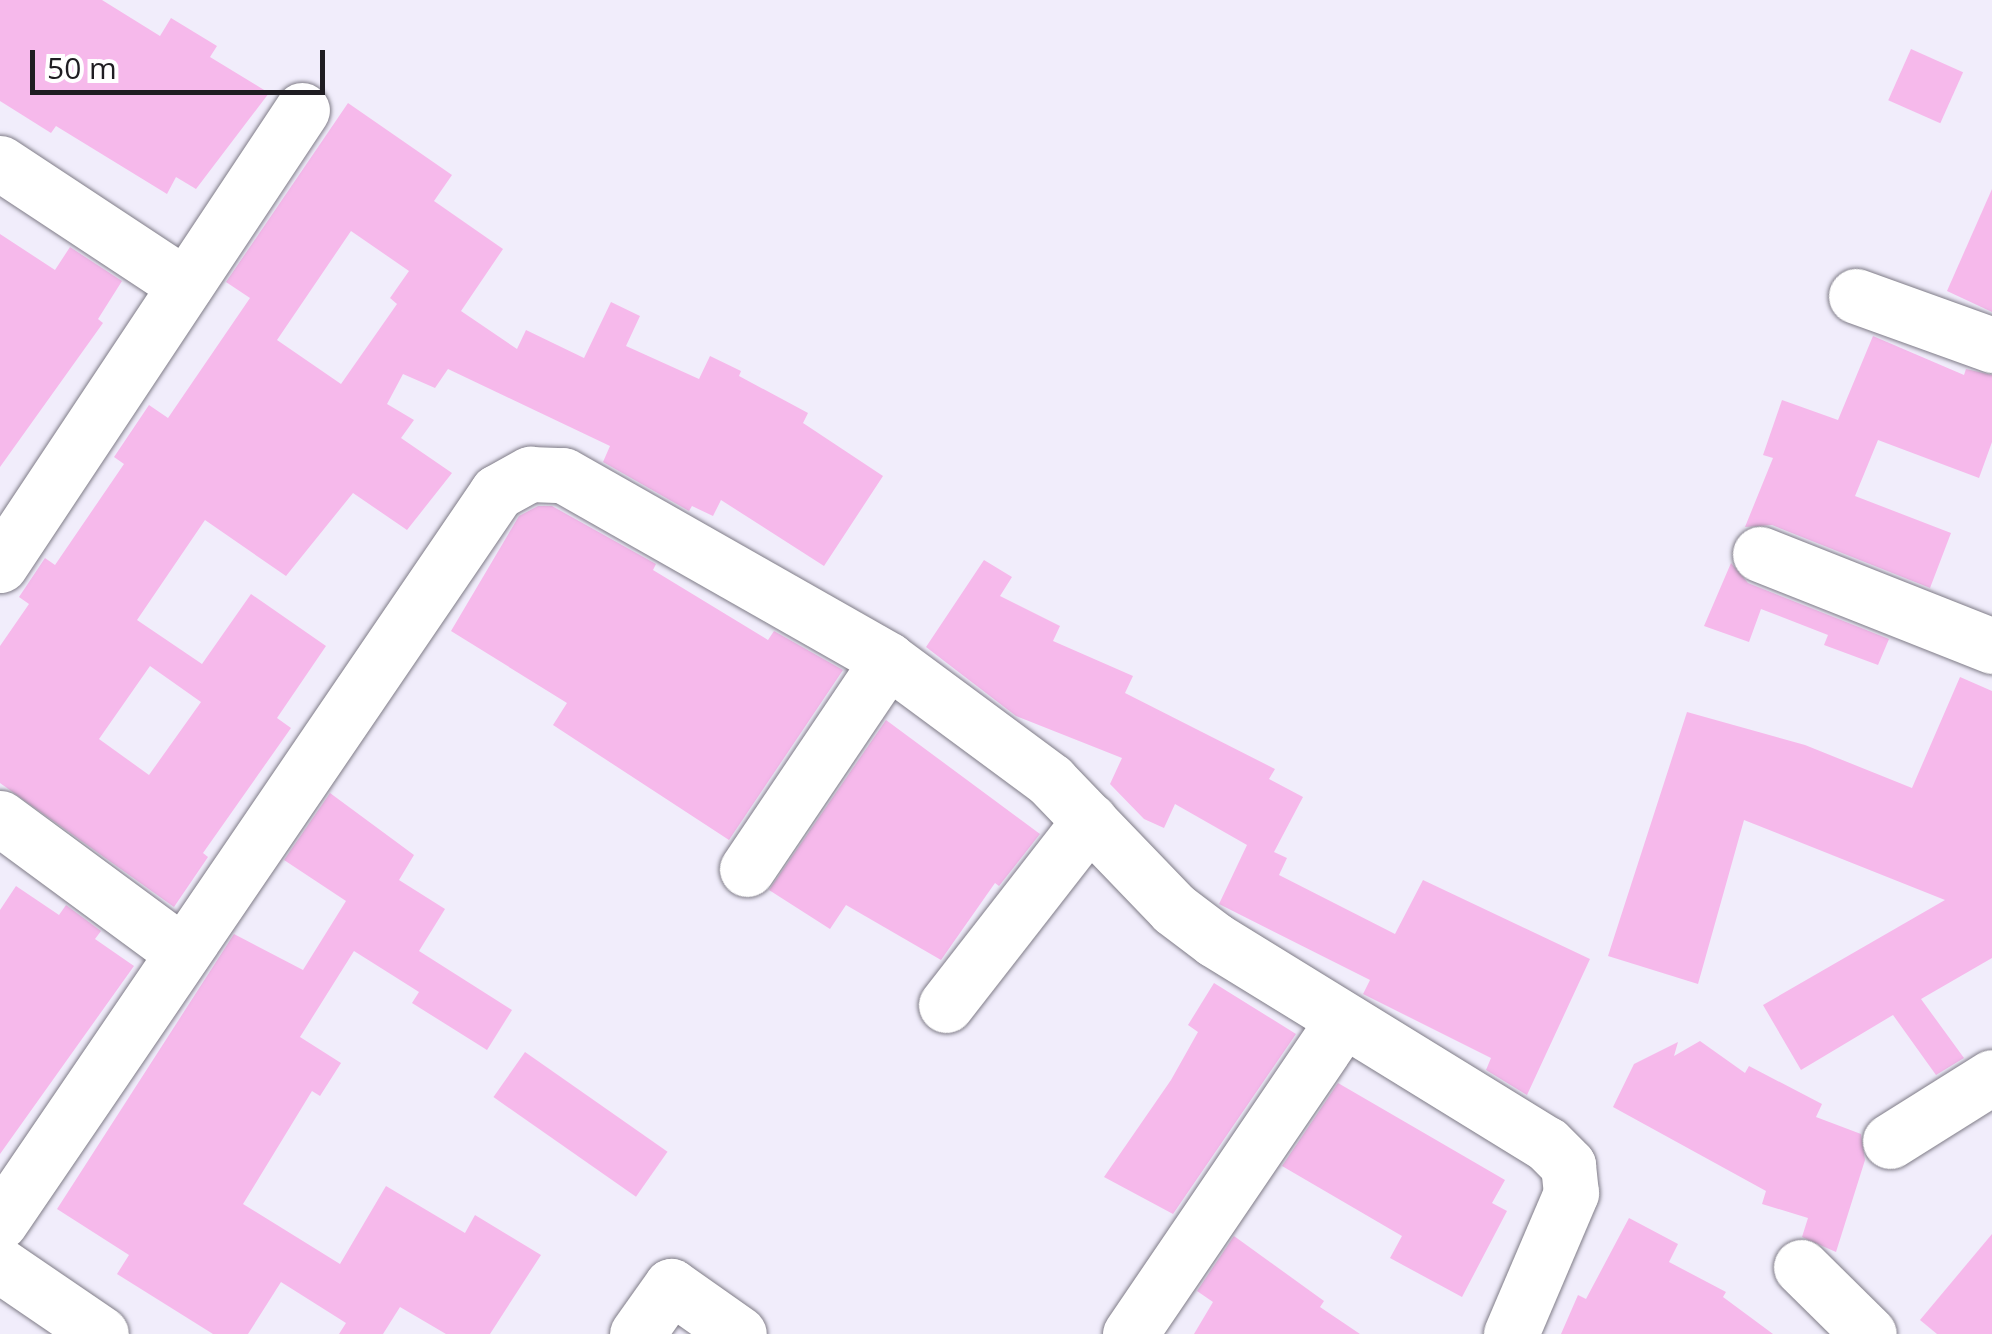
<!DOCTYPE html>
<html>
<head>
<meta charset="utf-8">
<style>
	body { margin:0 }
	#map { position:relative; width:1992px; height:1334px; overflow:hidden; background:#f1edfb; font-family:"Open Sans",sans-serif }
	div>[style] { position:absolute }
	.building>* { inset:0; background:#f6b9eb; transform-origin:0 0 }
	.roads { filter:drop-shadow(0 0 2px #7f7c87) drop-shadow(0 0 2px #7f7c87) }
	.minor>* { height:55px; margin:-27.5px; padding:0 27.5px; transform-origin:27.5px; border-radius:27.5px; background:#fff }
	span { translate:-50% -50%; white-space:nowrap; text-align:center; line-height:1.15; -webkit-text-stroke:8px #fff; paint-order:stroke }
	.scale { position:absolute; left:30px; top:50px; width:295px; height:45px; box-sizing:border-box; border:5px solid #1f1d22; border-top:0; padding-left:12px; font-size:30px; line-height:35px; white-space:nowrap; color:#1f1d22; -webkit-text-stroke:8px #fff; paint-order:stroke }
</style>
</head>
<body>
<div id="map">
	<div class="building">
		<i style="clip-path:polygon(0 0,102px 0,160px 36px,171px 18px,217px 46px,210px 57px,269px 93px,196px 189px,176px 177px,167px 194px,56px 126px,51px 133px,0 101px)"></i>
		<i style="left:1911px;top:49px;width:57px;height:56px;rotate:24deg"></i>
		<i style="clip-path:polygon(evenodd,348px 103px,452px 175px,434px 201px,503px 249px,461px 311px,517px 349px,526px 330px,584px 358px,611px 302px,640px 316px,626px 346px,699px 379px,710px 356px,741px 371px,739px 376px,808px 413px,803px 423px,883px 476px,824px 566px,721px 500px,713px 516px,692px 506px,689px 511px,603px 462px,610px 446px,448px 369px,435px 388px,403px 374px,387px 404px,414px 420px,401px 438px,452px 473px,407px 530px,353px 493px,286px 576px,205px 520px,137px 620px,202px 664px,251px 594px,326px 646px,277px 718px,291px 728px,203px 853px,208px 857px,174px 907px,0 783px,0 646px,29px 604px,19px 597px,45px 558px,55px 565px,124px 464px,114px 457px,149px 405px,168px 418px,250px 298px,226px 282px,348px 103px,351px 231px,409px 271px,390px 298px,397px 304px,341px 384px,277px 340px,351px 231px,348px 103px,150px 666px,201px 702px,149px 775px,99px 739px,150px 666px)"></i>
		<i style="clip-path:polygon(1992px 189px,1992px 312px,1947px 291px)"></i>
		<i style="clip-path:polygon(0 234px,55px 270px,70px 247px,122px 281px,98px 319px,103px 323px,0 467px)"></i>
		<i style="clip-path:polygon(1873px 336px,1964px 375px,1966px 369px,1992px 375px,1992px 442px,1979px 478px,1878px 440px,1855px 496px,1951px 533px,1930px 588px,1772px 525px,1745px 527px,1773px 458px,1763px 455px,1782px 400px,1838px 420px)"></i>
		<i style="clip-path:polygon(538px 506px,552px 506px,656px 564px,653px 570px,768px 640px,774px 631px,843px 670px,729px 840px,553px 725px,567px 703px,451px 631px,519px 516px)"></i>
		<i style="clip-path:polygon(984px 560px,1012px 577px,1000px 596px,1060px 626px,1053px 641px,1133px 676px,1125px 693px,1275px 769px,1269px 779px,1303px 797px,1274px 852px,1287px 858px,1279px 875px,1395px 934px,1423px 880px,1590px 959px,1527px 1095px,1486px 1070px,1491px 1058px,1363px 994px,1370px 980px,1219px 904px,1247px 845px,1175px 804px,1164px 828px,1144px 819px,1110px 784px,1122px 758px,1016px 716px,926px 647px)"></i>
		<i style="clip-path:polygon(1731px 563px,1748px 583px,1889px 639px,1878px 665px,1824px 645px,1828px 635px,1761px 609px,1749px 642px,1704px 626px)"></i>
		<i style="clip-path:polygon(1960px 677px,1992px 691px,1992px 958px,1921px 999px,1964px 1058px,1936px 1075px,1893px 1015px,1801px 1070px,1763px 1005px,1945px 900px,1744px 820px,1698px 984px,1608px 956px,1687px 712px,1805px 745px,1912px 788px)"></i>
		<i style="clip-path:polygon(886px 720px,1040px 834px,999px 886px,995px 883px,941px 960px,846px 905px,830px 929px,769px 890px)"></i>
		<i style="clip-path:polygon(330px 793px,414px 855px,399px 880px,445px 909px,419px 951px,512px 1010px,487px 1050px,412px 1003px,419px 992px,354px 951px,300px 1037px,341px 1063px,320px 1096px,312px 1091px,243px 1204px,340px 1264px,386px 1186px,465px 1233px,475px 1215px,541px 1255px,490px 1334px,446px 1334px,400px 1307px,383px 1334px,339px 1334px,346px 1323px,281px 1282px,248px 1334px,213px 1334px,117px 1274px,129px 1255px,57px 1209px,234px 934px,303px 970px,346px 901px,284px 860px)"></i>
		<i style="clip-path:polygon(16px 886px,59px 915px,66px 905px,101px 931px,95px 939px,134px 966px,0 1154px,0 910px)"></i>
		<i style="clip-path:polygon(1214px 983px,1296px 1034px,1173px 1214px,1104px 1177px,1171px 1080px,1198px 1032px,1188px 1025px)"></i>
		<i style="clip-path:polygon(1700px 1041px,1745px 1073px,1749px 1066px,1822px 1104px,1816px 1117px,1861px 1134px,1865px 1160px,1836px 1252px,1802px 1237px,1808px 1218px,1762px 1204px,1766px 1191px,1613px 1107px,1634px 1064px,1678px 1042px,1674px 1056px)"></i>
		<i style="left:525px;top:1052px;width:174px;height:55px;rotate:35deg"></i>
		<i style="clip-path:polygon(1338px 1083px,1505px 1180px,1492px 1203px,1507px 1211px,1462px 1297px,1390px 1258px,1402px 1236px,1282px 1166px)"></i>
		<i style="clip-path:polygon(1629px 1218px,1678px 1244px,1669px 1262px,1726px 1292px,1723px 1297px,1773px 1334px,1561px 1334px,1578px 1295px,1586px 1299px)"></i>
		<i style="clip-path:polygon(1992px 1234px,1992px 1334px,1937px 1334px,1920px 1320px)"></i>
		<i style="clip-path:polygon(1234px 1236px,1324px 1301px,1320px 1307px,1360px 1334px,1194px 1334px,1213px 1302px,1197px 1291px)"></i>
	</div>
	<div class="roads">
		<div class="minor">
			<i style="left:0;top:163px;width:222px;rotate:33.4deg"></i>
			<i style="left:1856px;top:296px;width:145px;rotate:19.8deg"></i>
			<i style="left:1760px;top:554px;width:250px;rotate:21.6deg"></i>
			<i style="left:0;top:565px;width:546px;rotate:-56.43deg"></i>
			<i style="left:0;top:818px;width:227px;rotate:36.4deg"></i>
			<i style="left:747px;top:869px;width:252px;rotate:-56deg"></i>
			<i style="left:946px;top:1005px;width:234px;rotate:-52.1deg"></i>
			<i style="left:1890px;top:1141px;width:120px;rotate:-32.1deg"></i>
			<i style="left:0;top:1222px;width:883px;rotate:-55.75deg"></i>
			<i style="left:497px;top:492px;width:38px;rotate:-29deg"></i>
			<i style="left:530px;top:474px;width:33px;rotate:2deg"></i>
			<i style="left:563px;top:475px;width:374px;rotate:29.6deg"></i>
			<i style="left:888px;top:660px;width:202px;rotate:36.5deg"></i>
			<i style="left:1050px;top:780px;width:179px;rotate:46.1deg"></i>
			<i style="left:1174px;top:909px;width:51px;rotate:37.1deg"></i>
			<i style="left:1215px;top:940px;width:390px;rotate:31.6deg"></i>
			<i style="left:1547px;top:1144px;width:30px;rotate:45deg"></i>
			<i style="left:1568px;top:1165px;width:28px;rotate:84deg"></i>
			<i style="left:1571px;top:1193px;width:153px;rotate:113.1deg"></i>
			<i style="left:0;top:1265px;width:122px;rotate:34.3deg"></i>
			<i style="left:1801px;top:1267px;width:95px;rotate:44.6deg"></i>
			<i style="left:637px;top:1334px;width:59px;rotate:-54.7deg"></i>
			<i style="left:671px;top:1286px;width:83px;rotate:35.2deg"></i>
			<i style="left:1130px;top:1334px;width:376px;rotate:-55.8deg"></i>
		</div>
	</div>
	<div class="scale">50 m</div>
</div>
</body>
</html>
